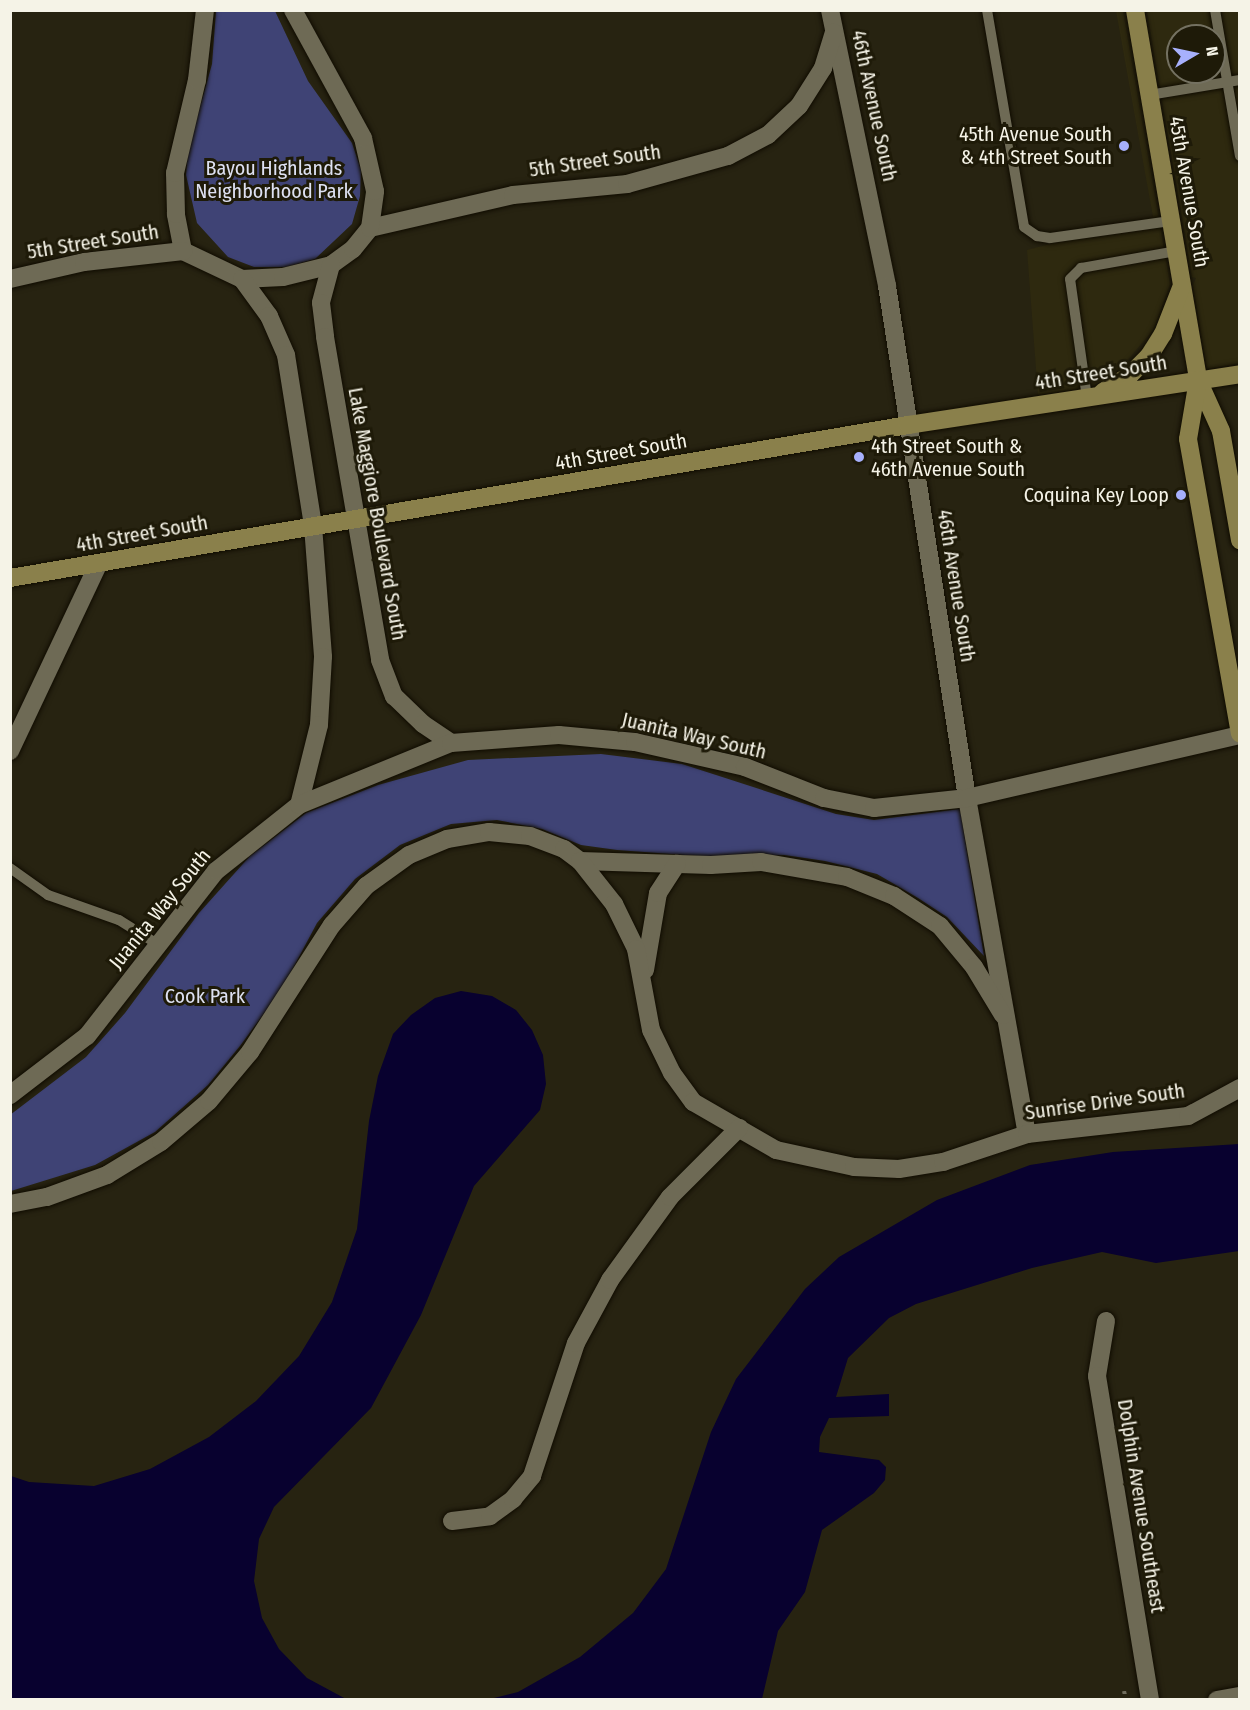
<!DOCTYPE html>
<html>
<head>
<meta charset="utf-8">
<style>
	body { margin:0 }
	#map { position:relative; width:1250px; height:1710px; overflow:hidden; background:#272311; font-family:"Fira Sans Condensed",sans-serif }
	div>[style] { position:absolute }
	.built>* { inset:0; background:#2e290f }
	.green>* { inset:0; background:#3f4375 }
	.water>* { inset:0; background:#08012f }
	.path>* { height:4px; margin-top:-2px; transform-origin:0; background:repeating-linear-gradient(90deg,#716e5e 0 3px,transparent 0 7.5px) }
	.roads { filter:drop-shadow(0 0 2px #100c00) drop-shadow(0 0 2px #100c00) }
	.lane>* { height:10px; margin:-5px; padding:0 5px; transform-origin:5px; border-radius:5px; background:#6e6a55 }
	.street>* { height:18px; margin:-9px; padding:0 9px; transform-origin:9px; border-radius:9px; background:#6e6a55 }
	.secondary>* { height:18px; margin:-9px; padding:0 9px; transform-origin:9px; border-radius:9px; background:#8a804b }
	.dots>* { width:16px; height:16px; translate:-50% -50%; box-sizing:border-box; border:3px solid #1e1a08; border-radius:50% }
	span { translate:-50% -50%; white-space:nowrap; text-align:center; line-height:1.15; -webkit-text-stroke:6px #1e1a08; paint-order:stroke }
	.street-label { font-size:20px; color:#f5f3e7 }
	.poi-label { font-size:20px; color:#f5f3e7 }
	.right { translate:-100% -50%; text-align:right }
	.left { translate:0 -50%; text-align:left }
	.park-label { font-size:20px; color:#dee1f2 }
	.frame { position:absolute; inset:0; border:12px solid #f5f3e7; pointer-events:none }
	.north { position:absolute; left:1166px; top:24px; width:60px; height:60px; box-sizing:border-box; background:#1e1a08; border:2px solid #747161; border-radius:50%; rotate:81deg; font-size:16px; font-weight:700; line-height:24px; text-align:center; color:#f5f3e7 }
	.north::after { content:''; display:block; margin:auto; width:21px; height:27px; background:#a7b0fc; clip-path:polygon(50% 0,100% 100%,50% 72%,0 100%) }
</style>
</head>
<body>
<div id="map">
	<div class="built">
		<i style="clip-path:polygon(1116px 11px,1123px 11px,1170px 284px,1153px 330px,1122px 367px,1092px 387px,1038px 395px,1027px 250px,1153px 217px)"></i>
		<i style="clip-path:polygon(evenodd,1147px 11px,1239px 11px,1239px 363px,1207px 369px,1193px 285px,1196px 278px,1192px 277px,1147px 11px,1178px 36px,1214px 36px,1214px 72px,1178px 72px,1178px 36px)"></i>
	</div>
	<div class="green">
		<i style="clip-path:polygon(216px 11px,275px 11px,308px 81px,352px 143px,361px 170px,360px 196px,352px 224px,315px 259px,286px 267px,254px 267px,228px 257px,197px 223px,186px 175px,188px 150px,212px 64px)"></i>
		<i style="clip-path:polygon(601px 754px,682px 764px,836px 814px,874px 820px,960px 809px,984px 956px,947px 917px,918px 898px,877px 874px,825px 861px,784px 855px,725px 858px,617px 850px,581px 845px,542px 829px,497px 820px,451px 824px,400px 845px,355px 879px,317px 923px,282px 989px,240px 1046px,208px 1085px,155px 1132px,95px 1165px,11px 1191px,10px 1115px,86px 1057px,125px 1013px,199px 913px,250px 856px,306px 813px,378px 785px,468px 760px)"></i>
	</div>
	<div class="water">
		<i style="clip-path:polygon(461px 991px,492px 996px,516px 1010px,532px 1030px,543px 1055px,546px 1084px,540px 1110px,474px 1186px,421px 1315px,371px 1408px,274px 1507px,259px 1539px,254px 1581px,262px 1618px,279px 1649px,307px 1678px,346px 1699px,11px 1699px,11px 1476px,29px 1482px,94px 1486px,150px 1469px,209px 1437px,256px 1401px,299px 1356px,332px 1302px,357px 1229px,369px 1121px,378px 1076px,393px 1034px,411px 1015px,435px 998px)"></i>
		<i style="clip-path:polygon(1239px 1144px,1239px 1251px,1156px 1263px,1102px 1252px,1032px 1268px,916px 1304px,889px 1318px,848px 1358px,836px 1397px,889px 1394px,889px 1416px,829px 1418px,820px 1437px,819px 1452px,879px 1460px,886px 1467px,885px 1480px,874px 1493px,822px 1530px,805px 1592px,778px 1631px,762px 1699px,490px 1699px,518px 1692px,580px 1657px,633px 1613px,666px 1569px,711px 1432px,736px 1379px,805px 1289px,839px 1257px,937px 1200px,1030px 1165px,1113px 1152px)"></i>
	</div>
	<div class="path">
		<i style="left:1124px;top:1691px;width:9px;rotate:77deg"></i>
	</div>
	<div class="roads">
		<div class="lane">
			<i style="left:987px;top:10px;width:220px;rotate:80.3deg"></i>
			<i style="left:1024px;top:227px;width:16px;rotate:35deg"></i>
			<i style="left:1037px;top:236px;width:13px;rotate:9deg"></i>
			<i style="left:1050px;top:238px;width:122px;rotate:-8deg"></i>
			<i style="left:1215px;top:10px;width:148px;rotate:80.3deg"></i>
			<i style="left:1149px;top:95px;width:92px;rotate:-9.4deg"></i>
			<i style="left:1087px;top:398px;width:120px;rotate:-98.1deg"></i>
			<i style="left:1070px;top:279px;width:16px;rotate:-45deg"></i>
			<i style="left:1081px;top:268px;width:97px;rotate:-10.1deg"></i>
			<i style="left:10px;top:868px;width:47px;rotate:35.4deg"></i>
			<i style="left:48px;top:895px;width:75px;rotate:19.4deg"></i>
			<i style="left:119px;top:920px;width:47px;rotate:32deg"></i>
		</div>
		<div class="street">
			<i style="left:830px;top:10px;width:282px;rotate:78.3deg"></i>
			<i style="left:887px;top:286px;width:518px;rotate:81.12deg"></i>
			<i style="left:967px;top:798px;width:341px;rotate:79.9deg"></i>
			<i style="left:370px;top:228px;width:147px;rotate:-13deg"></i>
			<i style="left:513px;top:195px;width:115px;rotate:-5.5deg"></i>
			<i style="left:627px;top:184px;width:105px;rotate:-15.5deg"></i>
			<i style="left:728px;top:156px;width:45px;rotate:-27.7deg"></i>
			<i style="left:768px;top:135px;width:42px;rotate:-43.1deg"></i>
			<i style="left:799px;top:106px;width:45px;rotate:-57.7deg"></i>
			<i style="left:823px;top:68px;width:37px;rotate:-73deg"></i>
			<i style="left:183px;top:251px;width:65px;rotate:25.4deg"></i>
			<i style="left:242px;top:279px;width:41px;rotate:-2.8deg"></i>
			<i style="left:283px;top:277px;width:49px;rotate:-14deg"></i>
			<i style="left:331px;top:265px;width:27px;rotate:-36deg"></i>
			<i style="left:353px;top:249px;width:27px;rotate:-51deg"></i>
			<i style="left:370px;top:228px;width:37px;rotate:-82deg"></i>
			<i style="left:375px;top:191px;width:54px;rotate:-102.8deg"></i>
			<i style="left:363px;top:138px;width:146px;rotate:-118.7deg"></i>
			<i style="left:183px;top:251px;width:38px;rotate:-101deg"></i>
			<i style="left:176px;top:214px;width:41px;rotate:-91.4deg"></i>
			<i style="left:175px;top:173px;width:96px;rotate:-76.7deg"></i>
			<i style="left:197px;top:80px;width:70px;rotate:-83.5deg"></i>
			<i style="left:331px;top:265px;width:39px;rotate:105deg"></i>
			<i style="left:321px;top:303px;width:34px;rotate:83deg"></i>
			<i style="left:325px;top:337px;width:328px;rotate:80.3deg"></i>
			<i style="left:380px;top:660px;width:39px;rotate:69deg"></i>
			<i style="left:394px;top:696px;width:40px;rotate:44deg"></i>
			<i style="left:423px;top:724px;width:34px;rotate:34deg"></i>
			<i style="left:10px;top:279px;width:76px;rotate:-12.9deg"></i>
			<i style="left:84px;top:262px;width:100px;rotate:-6.3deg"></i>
			<i style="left:242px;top:279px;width:46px;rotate:53.9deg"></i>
			<i style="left:269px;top:316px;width:43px;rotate:66.4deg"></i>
			<i style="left:286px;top:355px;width:173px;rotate:81deg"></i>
			<i style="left:313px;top:526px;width:131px;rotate:85.6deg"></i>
			<i style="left:323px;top:657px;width:68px;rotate:93.4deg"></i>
			<i style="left:319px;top:725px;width:82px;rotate:104deg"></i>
			<i style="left:10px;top:751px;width:206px;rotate:-64.7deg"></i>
			<i style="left:580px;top:861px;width:131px;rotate:1.7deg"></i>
			<i style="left:711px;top:865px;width:50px;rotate:-3.4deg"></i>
			<i style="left:761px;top:862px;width:87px;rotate:9.9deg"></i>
			<i style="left:847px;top:877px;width:51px;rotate:22deg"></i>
			<i style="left:894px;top:896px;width:55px;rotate:33.1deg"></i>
			<i style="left:940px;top:926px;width:53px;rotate:50.3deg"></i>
			<i style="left:974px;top:967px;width:56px;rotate:58.9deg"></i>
			<i style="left:645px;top:970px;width:78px;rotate:-80.4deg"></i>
			<i style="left:658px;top:893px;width:35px;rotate:-57deg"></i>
			<i style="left:10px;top:1095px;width:97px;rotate:-37.5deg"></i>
			<i style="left:87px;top:1036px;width:209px;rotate:-52deg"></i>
			<i style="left:216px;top:871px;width:106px;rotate:-38.5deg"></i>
			<i style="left:299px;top:805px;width:164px;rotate:-22.2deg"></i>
			<i style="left:451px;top:743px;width:108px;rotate:-4.2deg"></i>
			<i style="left:559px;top:735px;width:76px;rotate:5.3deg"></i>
			<i style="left:635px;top:742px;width:113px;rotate:12.8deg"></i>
			<i style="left:745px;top:767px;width:85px;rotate:21.4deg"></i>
			<i style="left:824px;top:798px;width:51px;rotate:11.3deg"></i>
			<i style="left:874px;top:808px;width:94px;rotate:-6.1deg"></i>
			<i style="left:967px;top:798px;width:280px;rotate:-13deg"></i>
			<i style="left:10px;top:1204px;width:38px;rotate:-11deg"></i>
			<i style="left:47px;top:1197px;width:64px;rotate:-20.1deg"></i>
			<i style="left:107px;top:1175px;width:63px;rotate:-31.4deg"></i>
			<i style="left:161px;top:1142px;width:63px;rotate:-40.5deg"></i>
			<i style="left:209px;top:1101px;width:64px;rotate:-50.1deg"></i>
			<i style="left:250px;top:1052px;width:151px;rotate:-57.2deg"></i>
			<i style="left:332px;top:925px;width:52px;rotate:-48.9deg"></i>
			<i style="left:366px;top:886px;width:53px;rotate:-35.8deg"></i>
			<i style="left:409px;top:855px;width:41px;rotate:-22.8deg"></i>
			<i style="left:447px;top:839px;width:43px;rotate:-9.5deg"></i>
			<i style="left:489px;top:832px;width:41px;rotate:5.6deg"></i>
			<i style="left:530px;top:836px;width:36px;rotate:21deg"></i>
			<i style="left:564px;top:849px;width:20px;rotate:37deg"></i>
			<i style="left:580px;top:861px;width:55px;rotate:51.7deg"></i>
			<i style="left:614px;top:904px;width:50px;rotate:63.9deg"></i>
			<i style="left:636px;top:949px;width:82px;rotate:79.5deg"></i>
			<i style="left:651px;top:1030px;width:48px;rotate:64deg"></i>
			<i style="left:672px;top:1073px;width:36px;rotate:54deg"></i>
			<i style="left:693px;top:1102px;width:96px;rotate:30deg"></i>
			<i style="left:776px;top:1150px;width:80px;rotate:12.3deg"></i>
			<i style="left:854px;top:1167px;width:45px;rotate:2.5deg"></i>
			<i style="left:899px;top:1169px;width:45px;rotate:-9deg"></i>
			<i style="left:943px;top:1162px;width:89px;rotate:-18.4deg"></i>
			<i style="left:1027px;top:1134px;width:162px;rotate:-6.4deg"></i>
			<i style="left:1188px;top:1116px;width:59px;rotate:-28.3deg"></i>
			<i style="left:1106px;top:1321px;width:56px;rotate:99.3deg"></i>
			<i style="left:1097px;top:1376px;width:328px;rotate:80.7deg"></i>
			<i style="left:452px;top:1521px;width:38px;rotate:-7deg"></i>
			<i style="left:490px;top:1516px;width:29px;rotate:-36deg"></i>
			<i style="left:513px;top:1499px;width:30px;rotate:-50deg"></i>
			<i style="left:532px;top:1476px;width:140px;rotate:-71.7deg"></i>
			<i style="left:576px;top:1343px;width:72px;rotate:-61.6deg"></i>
			<i style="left:610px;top:1280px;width:102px;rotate:-54.1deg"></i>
			<i style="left:670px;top:1197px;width:98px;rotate:-45deg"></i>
			<i style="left:1217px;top:1700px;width:23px;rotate:-10deg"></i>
		</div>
		<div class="secondary">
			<i style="left:1135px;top:10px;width:375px;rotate:80.3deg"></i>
			<i style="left:1198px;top:380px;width:56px;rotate:65.7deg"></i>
			<i style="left:1221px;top:431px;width:111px;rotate:80.1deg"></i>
			<i style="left:1198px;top:380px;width:60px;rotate:99.6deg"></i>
			<i style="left:1188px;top:439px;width:299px;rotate:80deg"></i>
			<i style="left:1103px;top:392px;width:32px;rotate:-32deg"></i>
			<i style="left:1130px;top:375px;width:27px;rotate:-45deg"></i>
			<i style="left:1149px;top:356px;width:26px;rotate:-58deg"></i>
			<i style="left:1163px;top:334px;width:49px;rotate:-68.6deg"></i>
			<i style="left:10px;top:578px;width:911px;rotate:-9.67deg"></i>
			<i style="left:908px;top:425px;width:336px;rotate:-8.7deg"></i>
		</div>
	</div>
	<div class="dots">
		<i style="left:1124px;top:146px;background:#a7b0fc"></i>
		<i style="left:859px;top:457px;background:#a7b0fc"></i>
		<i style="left:1181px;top:495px;background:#a7b0fc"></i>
	</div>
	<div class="street-label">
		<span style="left:874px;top:106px;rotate:78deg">46th Avenue South</span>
		<span style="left:595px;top:161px;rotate:-8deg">5th Street South</span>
		<span style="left:1189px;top:192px;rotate:80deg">45th Avenue South</span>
		<span style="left:93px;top:242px;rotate:-9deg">5th Street South</span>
		<span style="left:1101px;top:373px;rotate:-9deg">4th Street South</span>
		<span style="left:621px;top:452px;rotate:-10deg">4th Street South</span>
		<span style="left:377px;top:514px;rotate:80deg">Lake Maggiore Boulevard South</span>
		<span style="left:142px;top:534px;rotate:-10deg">4th Street South</span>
		<span style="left:956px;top:586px;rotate:81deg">46th Avenue South</span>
		<span style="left:694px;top:736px;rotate:13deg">Juanita Way South</span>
		<span style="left:160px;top:909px;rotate:-51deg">Juanita Way South</span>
		<span style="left:1105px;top:1102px;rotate:-8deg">Sunrise Drive South</span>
		<span style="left:1141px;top:1506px;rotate:81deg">Dolphin Avenue Southeast</span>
	</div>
	<div class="poi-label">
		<span class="right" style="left:1112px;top:146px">45th Avenue South<br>&amp; 4th Street South</span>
		<span class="left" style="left:871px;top:458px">4th Street South &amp;<br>46th Avenue South</span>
		<span class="right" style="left:1169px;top:495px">Coquina Key Loop</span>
	</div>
	<div class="park-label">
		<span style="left:274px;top:180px">Bayou Highlands<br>Neighborhood Park</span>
		<span style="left:205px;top:996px">Cook Park</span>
	</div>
	<div class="frame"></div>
	<div class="north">N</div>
</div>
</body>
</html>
